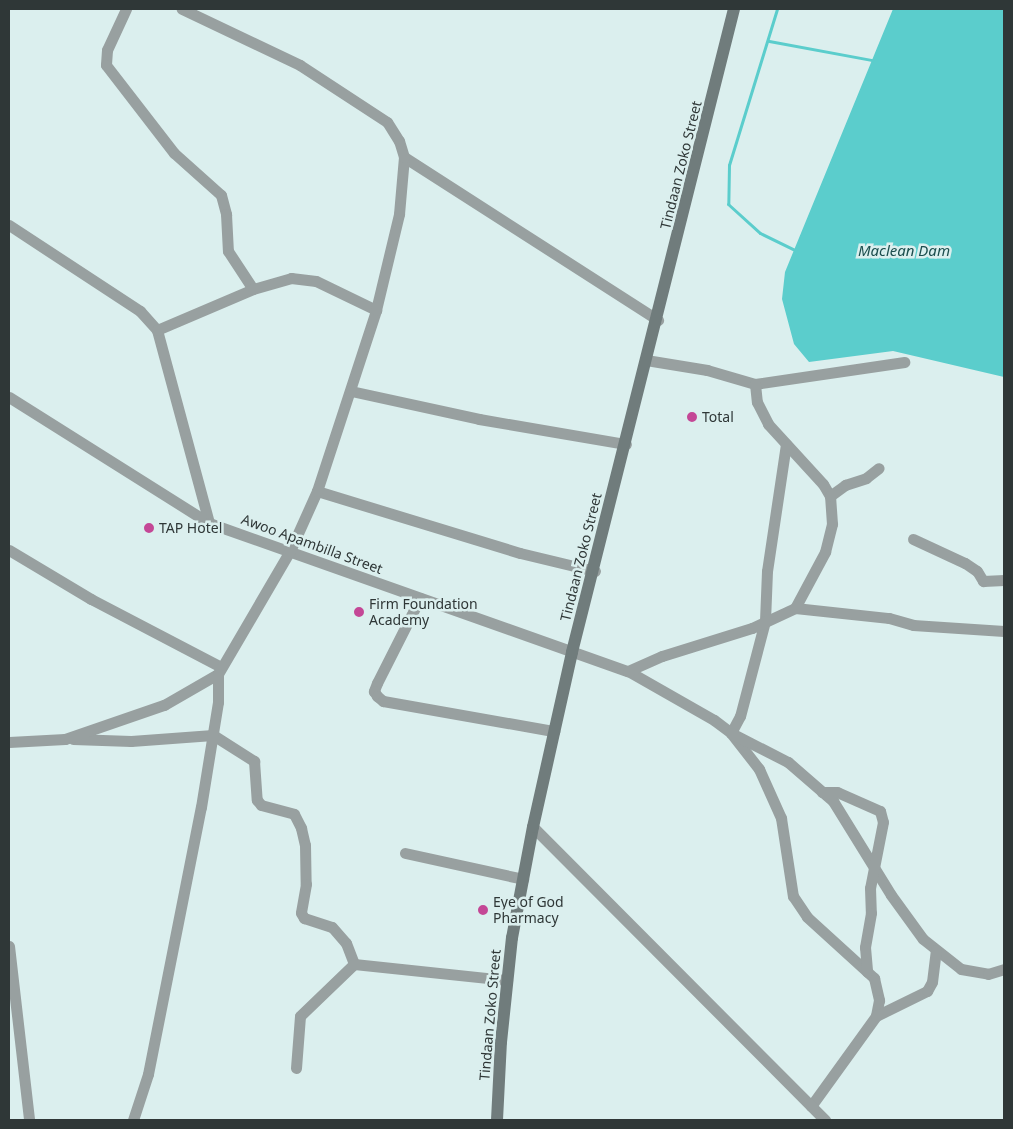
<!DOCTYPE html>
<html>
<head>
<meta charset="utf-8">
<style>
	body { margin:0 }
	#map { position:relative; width:1013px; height:1129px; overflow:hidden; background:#dbefee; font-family:"Noto Sans",sans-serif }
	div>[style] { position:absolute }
	.water>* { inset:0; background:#5bcdcc }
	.stream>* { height:3px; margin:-1.5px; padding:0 1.5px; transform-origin:1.5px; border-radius:1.5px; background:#5bcdcc }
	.minor>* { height:11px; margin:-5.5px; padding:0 5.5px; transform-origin:5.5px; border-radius:5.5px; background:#98a0a0 }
	.secondary>* { height:12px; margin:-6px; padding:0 6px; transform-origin:6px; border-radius:6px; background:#707c7c }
	.dots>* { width:14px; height:14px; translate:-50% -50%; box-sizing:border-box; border:2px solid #dbefee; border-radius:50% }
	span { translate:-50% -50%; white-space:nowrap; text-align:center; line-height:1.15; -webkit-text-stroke:5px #dbefee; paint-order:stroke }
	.street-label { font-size:14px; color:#2f3737 }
	.poi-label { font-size:14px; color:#2f3737 }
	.left { translate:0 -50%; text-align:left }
	.water-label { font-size:15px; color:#1c4e4e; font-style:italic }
	.frame { position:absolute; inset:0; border:10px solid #2f3737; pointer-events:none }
</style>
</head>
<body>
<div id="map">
	<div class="water">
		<i style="clip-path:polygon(893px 9px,1004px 9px,1004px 377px,893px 351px,809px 362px,794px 344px,782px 299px,785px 272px)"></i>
	</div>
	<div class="stream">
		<i style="left:777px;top:9px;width:163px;rotate:107.1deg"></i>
		<i style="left:729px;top:165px;width:39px;rotate:91deg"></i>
		<i style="left:728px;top:204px;width:43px;rotate:42.2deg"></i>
		<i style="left:760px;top:233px;width:39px;rotate:26deg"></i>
		<i style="left:769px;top:41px;width:105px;rotate:10.5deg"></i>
	</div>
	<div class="minor">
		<i style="left:126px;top:9px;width:45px;rotate:114.9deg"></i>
		<i style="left:107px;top:50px;width:15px;rotate:94deg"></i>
		<i style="left:106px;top:65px;width:111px;rotate:52.3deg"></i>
		<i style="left:174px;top:153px;width:63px;rotate:41.8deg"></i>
		<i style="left:221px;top:195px;width:20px;rotate:75deg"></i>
		<i style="left:226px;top:214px;width:37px;rotate:87deg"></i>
		<i style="left:228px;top:251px;width:45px;rotate:56.7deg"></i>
		<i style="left:404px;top:157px;width:302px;rotate:32.7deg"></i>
		<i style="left:9px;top:225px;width:157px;rotate:33.3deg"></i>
		<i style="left:140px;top:311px;width:25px;rotate:48deg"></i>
		<i style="left:157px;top:330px;width:200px;rotate:74.9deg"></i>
		<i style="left:157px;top:330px;width:104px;rotate:-23.1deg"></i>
		<i style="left:253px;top:289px;width:40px;rotate:-16deg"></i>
		<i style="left:291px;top:278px;width:25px;rotate:7deg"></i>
		<i style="left:316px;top:281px;width:67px;rotate:25.8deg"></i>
		<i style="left:646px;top:360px;width:62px;rotate:9.3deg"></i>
		<i style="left:707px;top:370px;width:50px;rotate:16.3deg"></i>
		<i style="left:755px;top:384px;width:151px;rotate:-8.4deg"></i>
		<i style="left:755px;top:384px;width:18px;rotate:84deg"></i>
		<i style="left:757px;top:402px;width:25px;rotate:63deg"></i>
		<i style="left:768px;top:424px;width:81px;rotate:47.5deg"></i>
		<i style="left:823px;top:484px;width:14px;rotate:60deg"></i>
		<i style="left:351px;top:391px;width:131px;rotate:12.3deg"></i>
		<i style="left:479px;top:419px;width:149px;rotate:9.7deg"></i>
		<i style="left:9px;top:397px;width:236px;rotate:32.2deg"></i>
		<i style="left:209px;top:523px;width:444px;rotate:19.5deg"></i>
		<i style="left:628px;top:671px;width:99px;rotate:29.7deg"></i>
		<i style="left:714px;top:720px;width:21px;rotate:37deg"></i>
		<i style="left:731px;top:733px;width:46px;rotate:52.1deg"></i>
		<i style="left:759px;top:769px;width:54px;rotate:65.8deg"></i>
		<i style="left:781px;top:818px;width:79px;rotate:81.3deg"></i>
		<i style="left:793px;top:896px;width:25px;rotate:56deg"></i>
		<i style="left:807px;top:917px;width:91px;rotate:42.3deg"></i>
		<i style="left:874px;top:978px;width:23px;rotate:77deg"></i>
		<i style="left:879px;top:1000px;width:16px;rotate:101deg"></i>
		<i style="left:876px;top:1016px;width:111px;rotate:125.8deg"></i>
		<i style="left:786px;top:444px;width:128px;rotate:98.5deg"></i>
		<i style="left:767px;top:571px;width:50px;rotate:92.3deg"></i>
		<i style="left:765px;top:621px;width:98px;rotate:104.7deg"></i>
		<i style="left:740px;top:716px;width:19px;rotate:118deg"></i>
		<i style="left:731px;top:733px;width:64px;rotate:27deg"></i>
		<i style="left:788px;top:762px;width:60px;rotate:40.9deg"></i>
		<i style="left:833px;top:801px;width:110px;rotate:58.3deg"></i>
		<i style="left:891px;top:895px;width:54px;rotate:54deg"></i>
		<i style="left:923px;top:939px;width:48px;rotate:38.3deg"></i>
		<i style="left:961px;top:969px;width:27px;rotate:10deg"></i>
		<i style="left:988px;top:974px;width:17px;rotate:-17deg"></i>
		<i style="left:317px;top:491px;width:212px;rotate:17deg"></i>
		<i style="left:520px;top:553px;width:77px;rotate:13.5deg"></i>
		<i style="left:913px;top:539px;width:57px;rotate:24.8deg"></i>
		<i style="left:965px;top:563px;width:14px;rotate:34deg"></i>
		<i style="left:977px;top:571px;width:12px;rotate:59deg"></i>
		<i style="left:983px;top:581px;width:21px;rotate:-3deg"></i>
		<i style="left:9px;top:550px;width:96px;rotate:30.9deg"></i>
		<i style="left:91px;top:599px;width:147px;rotate:27.6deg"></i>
		<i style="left:420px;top:598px;width:95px;rotate:116.8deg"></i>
		<i style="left:377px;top:683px;width:9px;rotate:111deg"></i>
		<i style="left:374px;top:691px;width:6px;rotate:59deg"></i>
		<i style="left:377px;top:696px;width:8px;rotate:40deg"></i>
		<i style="left:383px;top:701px;width:174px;rotate:10deg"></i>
		<i style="left:795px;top:608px;width:95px;rotate:6.1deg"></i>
		<i style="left:889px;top:618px;width:25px;rotate:16deg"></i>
		<i style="left:913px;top:625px;width:91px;rotate:3.8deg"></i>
		<i style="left:628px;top:671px;width:37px;rotate:-24deg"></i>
		<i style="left:662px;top:656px;width:94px;rotate:-17.3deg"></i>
		<i style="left:752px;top:628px;width:47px;rotate:-24.9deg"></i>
		<i style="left:795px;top:608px;width:64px;rotate:-61.8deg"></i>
		<i style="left:825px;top:552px;width:29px;rotate:-76deg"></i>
		<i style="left:832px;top:524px;width:28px;rotate:-94deg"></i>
		<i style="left:830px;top:496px;width:19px;rotate:-36deg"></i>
		<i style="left:845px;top:485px;width:22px;rotate:-18deg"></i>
		<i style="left:866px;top:478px;width:16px;rotate:-38deg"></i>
		<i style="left:73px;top:739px;width:58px;rotate:2deg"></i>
		<i style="left:131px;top:741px;width:82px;rotate:-4.2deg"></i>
		<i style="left:213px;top:735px;width:49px;rotate:32.4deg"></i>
		<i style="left:254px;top:761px;width:39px;rotate:86deg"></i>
		<i style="left:257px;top:800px;width:6px;rotate:51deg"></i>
		<i style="left:261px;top:805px;width:34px;rotate:15deg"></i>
		<i style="left:294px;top:814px;width:16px;rotate:63deg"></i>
		<i style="left:301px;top:828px;width:17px;rotate:77deg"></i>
		<i style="left:305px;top:845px;width:39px;rotate:89deg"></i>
		<i style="left:306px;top:884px;width:29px;rotate:100deg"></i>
		<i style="left:301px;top:913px;width:6px;rotate:59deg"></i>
		<i style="left:304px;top:918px;width:29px;rotate:18deg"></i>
		<i style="left:332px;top:927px;width:21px;rotate:49deg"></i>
		<i style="left:346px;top:943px;width:22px;rotate:69deg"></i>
		<i style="left:9px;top:742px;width:56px;rotate:-3.1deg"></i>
		<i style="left:65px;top:739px;width:105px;rotate:-19deg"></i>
		<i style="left:164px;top:705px;width:62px;rotate:-29.9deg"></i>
		<i style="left:218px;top:674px;width:143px;rotate:-59.7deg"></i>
		<i style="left:290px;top:551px;width:66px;rotate:-65.8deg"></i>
		<i style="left:317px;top:491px;width:190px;rotate:-71.9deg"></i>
		<i style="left:376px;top:310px;width:99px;rotate:-76.5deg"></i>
		<i style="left:399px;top:214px;width:57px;rotate:-85deg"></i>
		<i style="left:404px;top:157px;width:17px;rotate:-107deg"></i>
		<i style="left:399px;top:141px;width:22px;rotate:-122deg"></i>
		<i style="left:387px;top:122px;width:104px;rotate:-146.8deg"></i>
		<i style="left:300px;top:65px;width:131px;rotate:-154.6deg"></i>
		<i style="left:822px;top:792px;width:15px"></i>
		<i style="left:837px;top:792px;width:47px;rotate:23.8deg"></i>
		<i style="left:880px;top:811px;width:11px;rotate:75deg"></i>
		<i style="left:883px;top:822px;width:67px;rotate:101.1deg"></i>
		<i style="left:870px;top:888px;width:25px;rotate:88deg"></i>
		<i style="left:871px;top:913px;width:35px;rotate:100deg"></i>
		<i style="left:865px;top:947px;width:25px;rotate:85deg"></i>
		<i style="left:533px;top:827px;width:414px;rotate:45.1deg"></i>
		<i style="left:405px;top:853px;width:121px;rotate:12.4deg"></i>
		<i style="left:9px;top:946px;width:175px;rotate:83.4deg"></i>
		<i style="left:876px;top:1016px;width:57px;rotate:-26.1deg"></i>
		<i style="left:927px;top:991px;width:10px;rotate:-61deg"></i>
		<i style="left:932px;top:982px;width:32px;rotate:-83deg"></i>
		<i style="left:296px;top:1068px;width:52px;rotate:-85.6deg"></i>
		<i style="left:300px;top:1016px;width:75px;rotate:-43.9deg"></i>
		<i style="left:354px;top:964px;width:154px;rotate:6deg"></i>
		<i style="left:133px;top:1120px;width:48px;rotate:-71.9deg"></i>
		<i style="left:148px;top:1074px;width:272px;rotate:-78.8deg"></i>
		<i style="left:201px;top:807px;width:106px;rotate:-80.8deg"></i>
		<i style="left:218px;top:702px;width:28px;rotate:-90deg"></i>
	</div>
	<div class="secondary">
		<i style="left:497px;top:1120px;width:78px;rotate:-87.1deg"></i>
		<i style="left:501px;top:1042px;width:105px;rotate:-84deg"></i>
		<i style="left:512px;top:938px;width:113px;rotate:-79.3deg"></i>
		<i style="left:533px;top:827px;width:179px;rotate:-77.4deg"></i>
		<i style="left:572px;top:652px;width:663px;rotate:-75.86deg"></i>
	</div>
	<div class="dots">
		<i style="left:692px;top:417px;background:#c44796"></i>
		<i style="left:149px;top:528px;background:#c44796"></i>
		<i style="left:359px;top:612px;background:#c44796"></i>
		<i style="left:483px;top:910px;background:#c44796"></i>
	</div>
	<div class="street-label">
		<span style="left:681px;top:165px;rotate:-76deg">Tindaan Zoko Street</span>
		<span style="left:312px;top:544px;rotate:20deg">Awoo Apambilla Street</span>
		<span style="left:581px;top:557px;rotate:-76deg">Tindaan Zoko Street</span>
		<span style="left:490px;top:1015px;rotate:-85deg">Tindaan Zoko Street</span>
	</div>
	<div class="poi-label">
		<span class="left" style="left:702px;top:417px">Total</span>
		<span class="left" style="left:159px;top:528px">TAP Hotel</span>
		<span class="left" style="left:369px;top:612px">Firm Foundation<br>Academy</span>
		<span class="left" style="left:493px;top:910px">Eye of God<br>Pharmacy</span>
	</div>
	<div class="water-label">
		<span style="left:904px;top:251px">Maclean Dam</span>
	</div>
	<div class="frame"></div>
</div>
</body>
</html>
